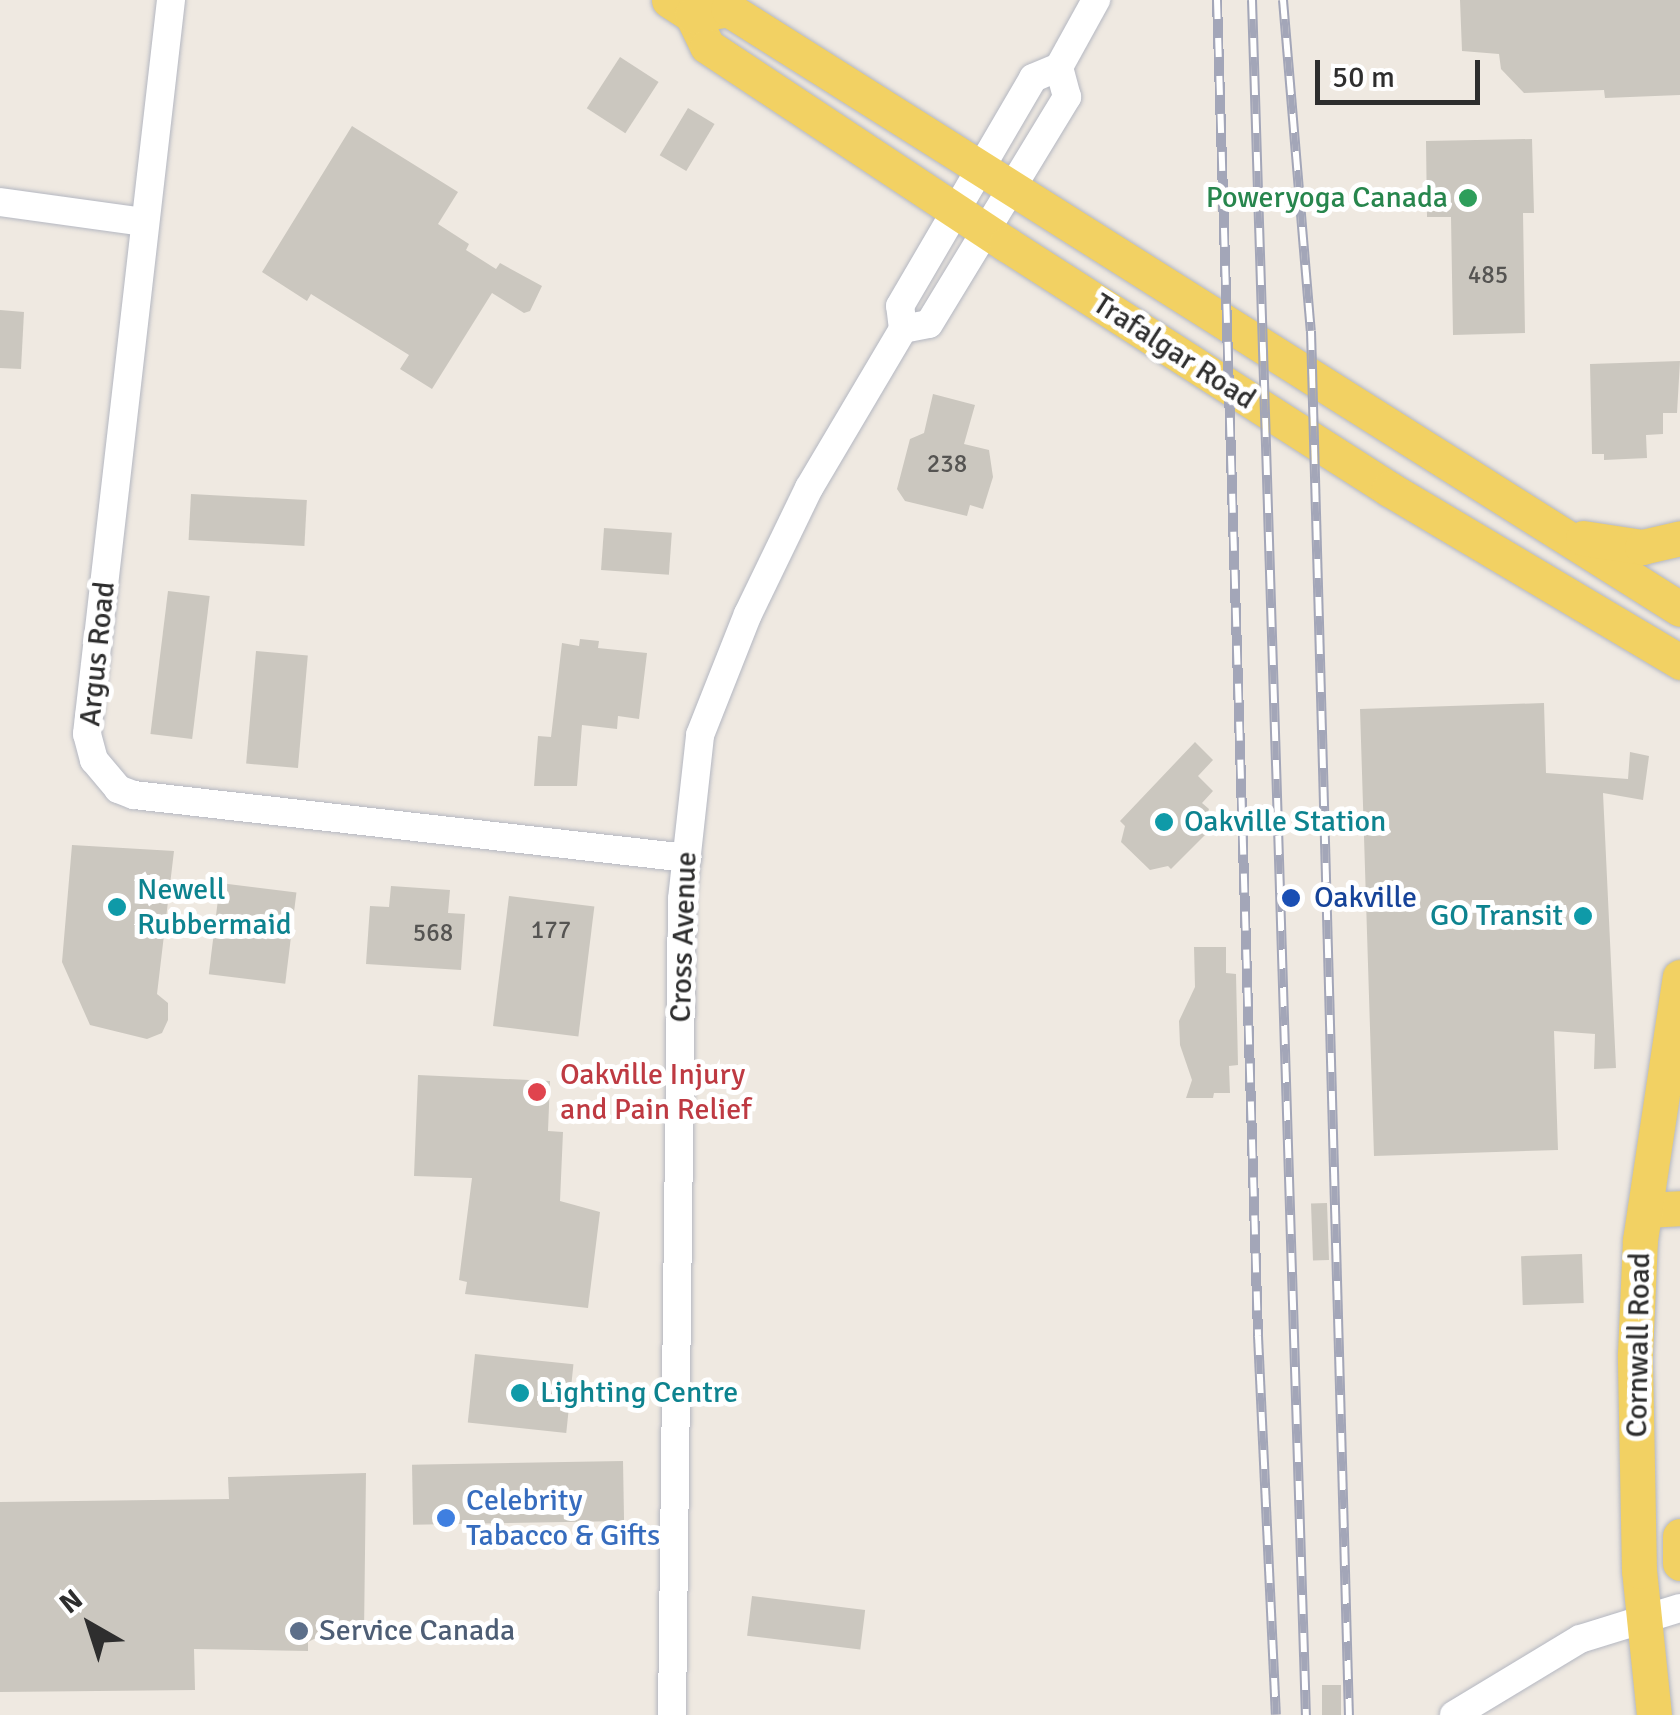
<!DOCTYPE html>
<html>
<head>
<meta charset="utf-8">
<style>
	body { margin:0 }
	#map { position:relative; width:1680px; height:1715px; overflow:hidden; background:#efe9e1; font-family:Signika,sans-serif }
	div>[style] { position:absolute }
	.building>* { inset:0; background:#cbc7bf; transform-origin:0 0 }
	.roads { filter:drop-shadow(0 0 2px #b4b7c1) drop-shadow(0 0 2px #b4b7c1) }
	.minor>* { height:28px; margin:-14px; padding:0 14px; transform-origin:14px; border-radius:14px; background:#fff }
	.major>* { height:35px; margin:-17.5px; padding:0 17.5px; transform-origin:17.5px; border-radius:17.5px; background:#f2d163 }
	.rail>* { height:10px; margin-top:-5px; transform-origin:0; background:repeating-linear-gradient(90deg,#fff 0 19px,#a3a6b8 0 38px); box-sizing:border-box; border-block:2px solid #a3a6b8 }
	.dots>* { width:28px; height:28px; translate:-50% -50%; box-sizing:border-box; border:5px solid #fff; border-radius:50% }
	span { translate:-50% -50%; white-space:nowrap; text-align:center; line-height:1.15; -webkit-text-stroke:10px #fff; paint-order:stroke }
	.number-label { font-size:25px; color:#555452 }
	.number-label span { -webkit-text-stroke-width:0 }
	.leisure-label { font-size:30px; color:#27864d }
	.right { translate:-100% -50%; text-align:right }
	.street-label { font-size:30px; color:#2e2e2e }
	.culture-label { font-size:30px; color:#0d838f }
	.left { translate:0 -50%; text-align:left }
	.transit-label { font-size:30px; color:#164399 }
	.health-label { font-size:30px; color:#be3a42 }
	.shop-label { font-size:30px; color:#366cbe }
	.service-label { font-size:30px; color:#4e5e75 }
	.north { position:absolute; left:40px; top:1575px; width:100px; height:100px; -webkit-text-stroke:8px #fff; paint-order:stroke; rotate:321deg; font-size:28px; font-weight:700; line-height:40px; text-align:center; color:#2e2e2e }
	.north::after { content:''; display:block; margin:auto; width:35px; height:45px; background:#2e2e2e; clip-path:polygon(50% 0,100% 100%,50% 72%,0 100%) }
	.scale { position:absolute; left:1315px; top:60px; width:165px; height:45px; box-sizing:border-box; border:5px solid #2e2e2e; border-top:0; padding-left:12px; font-size:30px; line-height:35px; white-space:nowrap; color:#2e2e2e; -webkit-text-stroke:8px #fff; paint-order:stroke }
</style>
</head>
<body>
<div id="map">
	<div class="building">
		<i style="clip-path:polygon(1460px 0,1680px 0,1680px 95px,1605px 98px,1604px 90px,1524px 93px,1501px 69px,1499px 54px,1462px 51px)"></i>
		<i style="left:620px;top:57px;width:46px;height:61px;rotate:33deg"></i>
		<i style="left:688px;top:108px;width:31px;height:55px;rotate:31deg"></i>
		<i style="clip-path:polygon(352px 126px,458px 192px,438px 224px,469px 244px,466px 250px,496px 269px,500px 263px,542px 286px,530px 311px,524px 313px,492px 293px,432px 389px,400px 369px,409px 355px,311px 294px,307px 301px,262px 272px)"></i>
		<i style="clip-path:polygon(1532px 139px,1534px 213px,1523px 213px,1525px 333px,1453px 335px,1451px 217px,1427px 217px,1426px 141px)"></i>
		<i style="clip-path:polygon(0 310px,24px 312px,21px 369px,0 368px)"></i>
		<i style="clip-path:polygon(1680px 361px,1677px 413px,1663px 413px,1663px 434px,1646px 435px,1647px 458px,1604px 460px,1604px 454px,1592px 454px,1590px 364px)"></i>
		<i style="clip-path:polygon(933px 394px,975px 405px,964px 444px,989px 450px,993px 477px,983px 509px,970px 505px,967px 516px,905px 501px,897px 489px,910px 439px,924px 433px)"></i>
		<i style="left:191px;top:494px;width:116px;height:46px;rotate:3deg"></i>
		<i style="left:604px;top:528px;width:68px;height:42px;rotate:4deg"></i>
		<i style="left:168px;top:591px;width:42px;height:144px;rotate:7deg"></i>
		<i style="clip-path:polygon(580px 639px,599px 641px,598px 648px,647px 653px,639px 719px,618px 716px,617px 729px,582px 725px,577px 786px,534px 786px,538px 736px,551px 737px,562px 643px,579px 646px)"></i>
		<i style="left:256px;top:651px;width:52px;height:113px;rotate:5deg"></i>
		<i style="clip-path:polygon(1544px 703px,1546px 773px,1628px 779px,1630px 752px,1649px 756px,1643px 800px,1603px 793px,1616px 1068px,1594px 1069px,1595px 1034px,1554px 1031px,1558px 1150px,1374px 1156px,1360px 709px)"></i>
		<i style="clip-path:polygon(1195px 742px,1213px 760px,1198px 776px,1213px 791px,1202px 803px,1209px 809px,1203px 828px,1208px 832px,1171px 869px,1168px 866px,1150px 870px,1121px 842px,1125px 826px,1120px 821px)"></i>
		<i style="clip-path:polygon(72px 845px,174px 851px,157px 994px,168px 1003px,168px 1020px,162px 1033px,147px 1039px,90px 1025px,62px 962px)"></i>
		<i style="left:220px;top:883px;width:77px;height:92px;rotate:7deg"></i>
		<i style="clip-path:polygon(391px 886px,450px 890px,448px 913px,465px 914px,461px 970px,366px 964px,370px 906px,389px 907px)"></i>
		<i style="left:509px;top:896px;width:86px;height:131px;rotate:7deg"></i>
		<i style="clip-path:polygon(1194px 947px,1226px 947px,1226px 973px,1236px 974px,1238px 1065px,1229px 1066px,1230px 1093px,1214px 1093px,1213px 1098px,1186px 1098px,1192px 1080px,1180px 1045px,1179px 1021px,1195px 987px)"></i>
		<i style="clip-path:polygon(418px 1075px,550px 1081px,548px 1131px,563px 1132px,560px 1201px,600px 1212px,588px 1308px,465px 1294px,467px 1282px,459px 1280px,472px 1178px,414px 1176px)"></i>
		<i style="left:1327px;top:1203px;width:57px;height:16px;rotate:88deg"></i>
		<i style="left:1582px;top:1254px;width:49px;height:61px;rotate:88deg"></i>
		<i style="left:475px;top:1354px;width:99px;height:69px;rotate:6deg"></i>
		<i style="left:623px;top:1461px;width:60px;height:211px;rotate:89deg"></i>
		<i style="clip-path:polygon(366px 1473px,364px 1634px,314px 1639px,308px 1642px,308px 1651px,194px 1649px,195px 1690px,0 1692px,0 1502px,229px 1499px,228px 1477px)"></i>
		<i style="left:752px;top:1596px;width:114px;height:40px;rotate:7deg"></i>
		<i style="left:1322px;top:1685px;width:19px;height:30px"></i>
	</div>
	<div class="roads">
		<div class="minor">
			<i style="left:171px;top:0;width:739px;rotate:96.53deg"></i>
			<i style="left:87px;top:734px;width:27px;rotate:75deg"></i>
			<i style="left:94px;top:760px;width:38px;rotate:50deg"></i>
			<i style="left:118px;top:789px;width:17px;rotate:21deg"></i>
			<i style="left:134px;top:795px;width:557px;rotate:6.5deg"></i>
			<i style="left:0;top:202px;width:145px;rotate:7.9deg"></i>
			<i style="left:903px;top:329px;width:26px;rotate:-11deg"></i>
			<i style="left:929px;top:324px;width:266px;rotate:-58.7deg"></i>
			<i style="left:1067px;top:97px;width:31px;rotate:-105deg"></i>
			<i style="left:672px;top:1715px;width:816px;rotate:-89.3deg"></i>
			<i style="left:682px;top:899px;width:165px;rotate:-83.7deg"></i>
			<i style="left:700px;top:735px;width:130px;rotate:-68.4deg"></i>
			<i style="left:748px;top:614px;width:140px;rotate:-64.2deg"></i>
			<i style="left:809px;top:488px;width:185px;rotate:-59.4deg"></i>
			<i style="left:903px;top:329px;width:23px;rotate:-97deg"></i>
			<i style="left:900px;top:306px;width:264px;rotate:-59.7deg"></i>
			<i style="left:1033px;top:78px;width:28px;rotate:-23deg"></i>
			<i style="left:1059px;top:67px;width:77px;rotate:-61.1deg"></i>
			<i style="left:1454px;top:1715px;width:147px;rotate:-31.1deg"></i>
			<i style="left:1580px;top:1639px;width:105px;rotate:-17.2deg"></i>
		</div>
		<div class="major">
			<i style="left:669px;top:0;width:27px;rotate:33deg"></i>
			<i style="left:692px;top:15px;width:34px;rotate:64deg"></i>
			<i style="left:707px;top:46px;width:359px;rotate:33.5deg"></i>
			<i style="left:1006px;top:244px;width:455px;rotate:32.6deg"></i>
			<i style="left:1389px;top:489px;width:339px;rotate:30.7deg"></i>
			<i style="left:692px;top:15px;width:36px;rotate:-9deg"></i>
			<i style="left:728px;top:9px;width:1125px;rotate:32.22deg"></i>
			<i style="left:1583px;top:538px;width:60px;rotate:8.7deg"></i>
			<i style="left:1642px;top:547px;width:39px;rotate:-13deg"></i>
			<i style="left:1645px;top:1210px;width:35px;rotate:-3deg"></i>
			<i style="left:1680px;top:1536px;width:27px;rotate:90deg"></i>
			<i style="left:1654px;top:1715px;width:145px;rotate:-95.9deg"></i>
			<i style="left:1639px;top:1571px;width:217px;rotate:-91.1deg"></i>
			<i style="left:1635px;top:1354px;width:114px;rotate:-87.5deg"></i>
			<i style="left:1640px;top:1240px;width:266px;rotate:-81.4deg"></i>
		</div>
	</div>
	<div class="rail">
		<i style="left:1217px;top:0;width:1337px;rotate:88.24deg"></i>
		<i style="left:1258px;top:1336px;width:379px;rotate:87.3deg"></i>
		<i style="left:1252px;top:0;width:1716px;rotate:88.2deg"></i>
		<i style="left:1283px;top:0;width:332px;rotate:85.2deg"></i>
		<i style="left:1311px;top:331px;width:1385px;rotate:88.43deg"></i>
	</div>
	<div class="dots">
		<i style="left:1468px;top:198px;background:#2e9e5b"></i>
		<i style="left:1164px;top:822px;background:#0f9aa8"></i>
		<i style="left:1291px;top:898px;background:#1a4fb4"></i>
		<i style="left:117px;top:907px;background:#0f9aa8"></i>
		<i style="left:1583px;top:916px;background:#0f9aa8"></i>
		<i style="left:537px;top:1092px;background:#e0444e"></i>
		<i style="left:520px;top:1393px;background:#0f9aa8"></i>
		<i style="left:446px;top:1518px;background:#3f7fe0"></i>
		<i style="left:299px;top:1631px;background:#5c6f8a"></i>
	</div>
	<div class="number-label">
		<span style="left:1488px;top:275px">485</span>
		<span style="left:947px;top:464px">238</span>
		<span style="left:551px;top:930px">177</span>
		<span style="left:433px;top:933px">568</span>
	</div>
	<div class="leisure-label">
		<span class="right" style="left:1448px;top:198px">Poweryoga Canada</span>
	</div>
	<div class="street-label">
		<span style="left:1174px;top:352px;rotate:33deg">Trafalgar Road</span>
		<span style="left:98px;top:654px;rotate:-84deg">Argus Road</span>
		<span style="left:684px;top:937px;rotate:-88deg">Cross Avenue</span>
		<span style="left:1639px;top:1345px;rotate:-89deg">Cornwall Road</span>
	</div>
	<div class="culture-label">
		<span class="left" style="left:1184px;top:822px">Oakville Station</span>
		<span class="left" style="left:137px;top:907px">Newell<br>Rubbermaid</span>
		<span class="right" style="left:1563px;top:916px">GO Transit</span>
		<span class="left" style="left:540px;top:1393px">Lighting Centre</span>
	</div>
	<div class="transit-label">
		<span class="left" style="left:1314px;top:898px">Oakville</span>
	</div>
	<div class="health-label">
		<span class="left" style="left:560px;top:1092px">Oakville Injury<br>and Pain Relief</span>
	</div>
	<div class="shop-label">
		<span class="left" style="left:466px;top:1518px">Celebrity<br>Tabacco &amp; Gifts</span>
	</div>
	<div class="service-label">
		<span class="left" style="left:319px;top:1631px">Service Canada</span>
	</div>
	<div class="north">N</div>
	<div class="scale">50 m</div>
</div>
</body>
</html>
